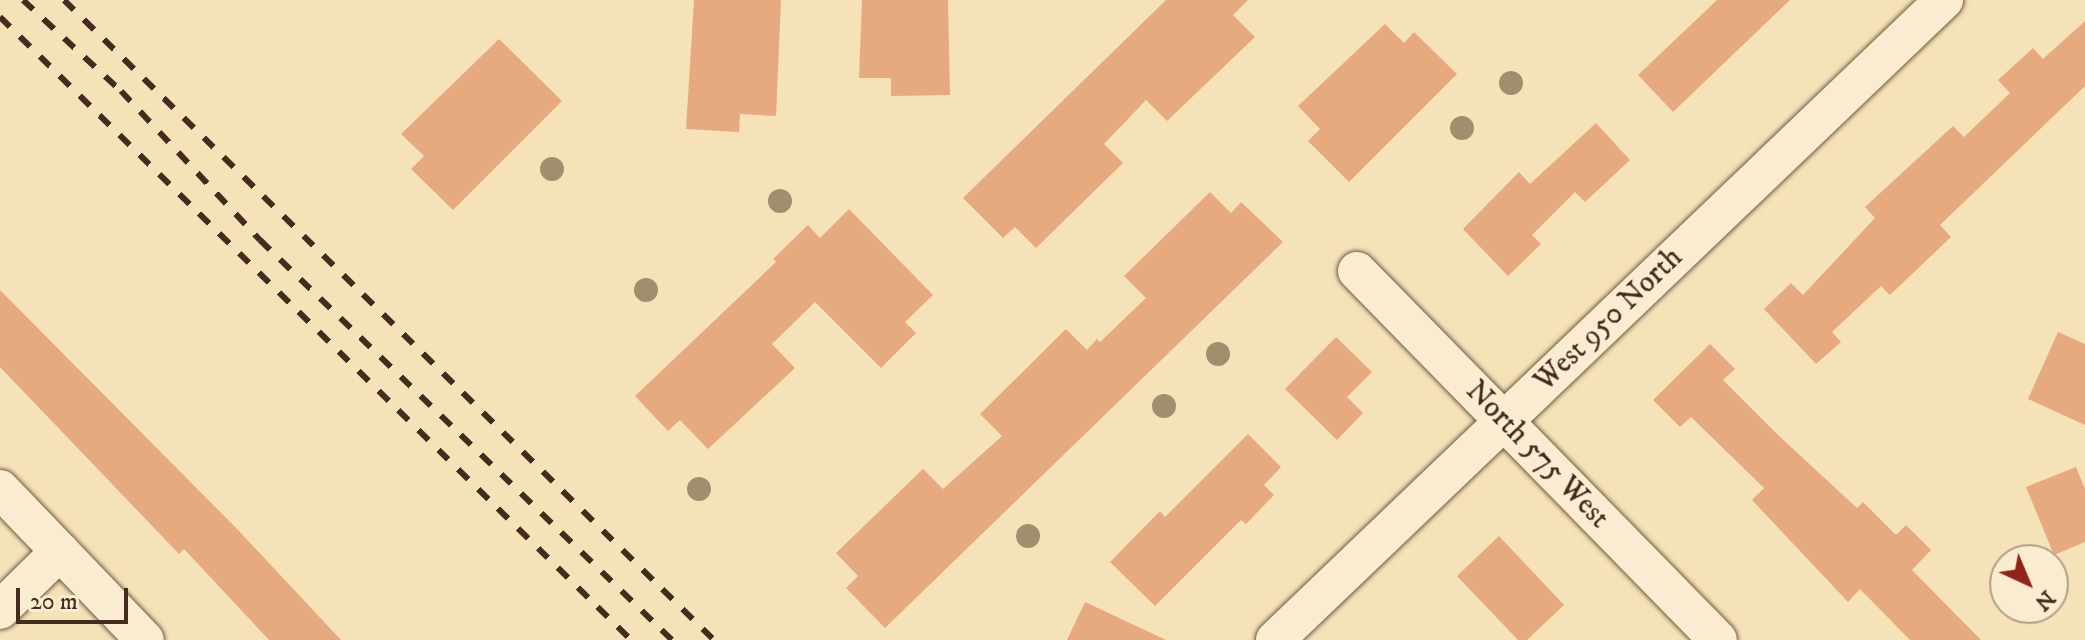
<!DOCTYPE html>
<html>
<head>
<meta charset="utf-8">
<style>
	body { margin:0 }
	#map { position:relative; width:2085px; height:640px; overflow:hidden; background:#f6e2b8; font-family:"IM FELL DW Pica",serif }
	div>[style] { position:absolute }
	.building>* { inset:0; background:#e7a980 }
	.roads { filter:drop-shadow(0 0 2px #705a43) drop-shadow(0 0 2px #705a43) }
	.minor>* { height:38px; margin:-19px; padding:0 19px; transform-origin:19px; border-radius:19px; background:#f9ecd1 }
	.rail>* { height:6px; margin-top:-3px; transform-origin:0; background:repeating-linear-gradient(90deg,#442c1c 0 14px,transparent 0 28px) }
	.trees>* { width:24px; height:24px; margin:-12px; border-radius:50%; background:#a28e6e }
	span { translate:-50% -50%; white-space:nowrap; text-align:center; line-height:1.15; -webkit-text-stroke:6px #f9ecd1; paint-order:stroke }
	.street-label { font-size:30px; color:#442c1c }
	.north { position:absolute; left:1989px; top:544px; width:80px; height:80px; box-sizing:border-box; background:#f9ecd1; border:2px solid #b19f89; border-radius:50%; rotate:136deg; font-size:22px; font-weight:700; line-height:32px; text-align:center; color:#442c1c }
	.north::after { content:''; display:block; margin:auto; width:28px; height:36px; background:#8f2418; clip-path:polygon(50% 0,100% 100%,50% 72%,0 100%) }
	.scale { position:absolute; left:16px; top:588px; width:112px; height:36px; box-sizing:border-box; border:4px solid #442c1c; border-top:0; padding-left:10px; font-size:24px; line-height:28px; white-space:nowrap; color:#442c1c; -webkit-text-stroke:6px #f9ecd1; paint-order:stroke }
</style>
</head>
<body>
<div id="map">
	<div class="building">
		<i style="clip-path:polygon(694px 0,781px 0,776px 116px,740px 114px,739px 132px,686px 129px)"></i>
		<i style="clip-path:polygon(862px 0,948px 0,950px 95px,891px 96px,891px 78px,859px 78px)"></i>
		<i style="clip-path:polygon(1166px 0,1248px 0,1233px 15px,1255px 37px,1167px 121px,1146px 100px,1104px 144px,1123px 163px,1036px 248px,1015px 227px,1003px 238px,963px 198px)"></i>
		<i style="clip-path:polygon(1717px 0,1790px 0,1673px 112px,1638px 75px)"></i>
		<i style="clip-path:polygon(2085px 21px,2085px 86px,1940px 225px,1951px 237px,1890px 295px,1881px 286px,1832px 332px,1841px 342px,1816px 364px,1764px 309px,1791px 283px,1803px 295px,1875px 218px,1865px 207px,1953px 126px,1964px 137px,2010px 93px,1998px 80px,2033px 48px,2043px 59px)"></i>
		<i style="clip-path:polygon(1385px 24px,1404px 43px,1414px 32px,1457px 74px,1349px 182px,1308px 141px,1320px 129px,1298px 106px)"></i>
		<i style="clip-path:polygon(499px 39px,562px 101px,453px 210px,411px 169px,424px 156px,401px 134px)"></i>
		<i style="clip-path:polygon(1596px 123px,1630px 160px,1585px 202px,1575px 192px,1532px 235px,1541px 244px,1508px 276px,1463px 229px,1519px 172px,1530px 184px)"></i>
		<i style="clip-path:polygon(1210px 192px,1231px 213px,1241px 202px,1283px 242px,885px 628px,846px 588px,858px 576px,836px 553px,923px 469px,943px 489px,1002px 436px,980px 414px,1066px 329px,1087px 350px,1097px 339px,1100px 342px,1146px 298px,1124px 276px)"></i>
		<i style="clip-path:polygon(849px 209px,933px 295px,905px 322px,916px 333px,881px 368px,815px 302px,772px 344px,795px 368px,708px 449px,680px 420px,668px 431px,635px 396px,776px 262px,773px 259px,808px 225px,820px 238px)"></i>
		<i style="clip-path:polygon(0 290px,239px 531px,341px 640px,269px 640px,184px 549px,179px 554px,0 367px)"></i>
		<i style="clip-path:polygon(2058px 332px,2085px 344px,2085px 425px,2028px 399px)"></i>
		<i style="clip-path:polygon(1336px 337px,1372px 372px,1347px 397px,1363px 413px,1337px 440px,1285px 389px)"></i>
		<i style="clip-path:polygon(1710px 344px,1735px 369px,1723px 380px,1778px 435px,1857px 508px,1863px 502px,1896px 535px,1906px 525px,1931px 550px,1912px 570px,1981px 640px,1910px 640px,1860px 589px,1848px 602px,1752px 500px,1764px 488px,1691px 417px,1680px 427px,1653px 400px)"></i>
		<i style="clip-path:polygon(1248px 434px,1281px 467px,1264px 485px,1274px 495px,1246px 524px,1241px 520px,1155px 606px,1110px 562px,1160px 511px,1165px 517px)"></i>
		<i style="clip-path:polygon(2076px 467px,2085px 489px,2085px 542px,2054px 555px,2026px 487px)"></i>
		<i style="clip-path:polygon(1499px 536px,1564px 605px,1527px 640px,1518px 640px,1457px 576px)"></i>
		<i style="clip-path:polygon(1085px 602px,1166px 640px,1067px 640px)"></i>
	</div>
	<div class="roads">
		<div class="minor">
			<i style="left:1357px;top:271px;width:516px;rotate:45.63deg"></i>
			<i style="left:0;top:489px;width:209px;rotate:46.2deg"></i>
			<i style="left:0;top:610px;width:84px;rotate:-44.5deg"></i>
			<i style="left:1275px;top:640px;width:926px;rotate:-43.73deg"></i>
		</div>
	</div>
	<div class="rail">
		<i style="left:23px;top:0;width:134px;rotate:42.9deg"></i>
		<i style="left:121px;top:91px;width:204px;rotate:47deg"></i>
		<i style="left:260px;top:240px;width:574px;rotate:44.15deg"></i>
		<i style="left:64px;top:0;width:912px;rotate:44.56deg"></i>
		<i style="left:0;top:17px;width:887px;rotate:44.63deg"></i>
	</div>
	<div class="trees">
		<i style="left:1511px;top:83px"></i>
		<i style="left:1462px;top:128px"></i>
		<i style="left:552px;top:169px"></i>
		<i style="left:780px;top:201px"></i>
		<i style="left:646px;top:290px"></i>
		<i style="left:1218px;top:354px"></i>
		<i style="left:1164px;top:406px"></i>
		<i style="left:699px;top:489px"></i>
		<i style="left:1028px;top:536px"></i>
	</div>
	<div class="street-label">
		<span style="left:1609px;top:320px;rotate:-44deg">West 950 North</span>
		<span style="left:1537px;top:455px;rotate:46deg">North 575 West</span>
	</div>
	<div class="north">N</div>
	<div class="scale">20 m</div>
</div>
</body>
</html>
